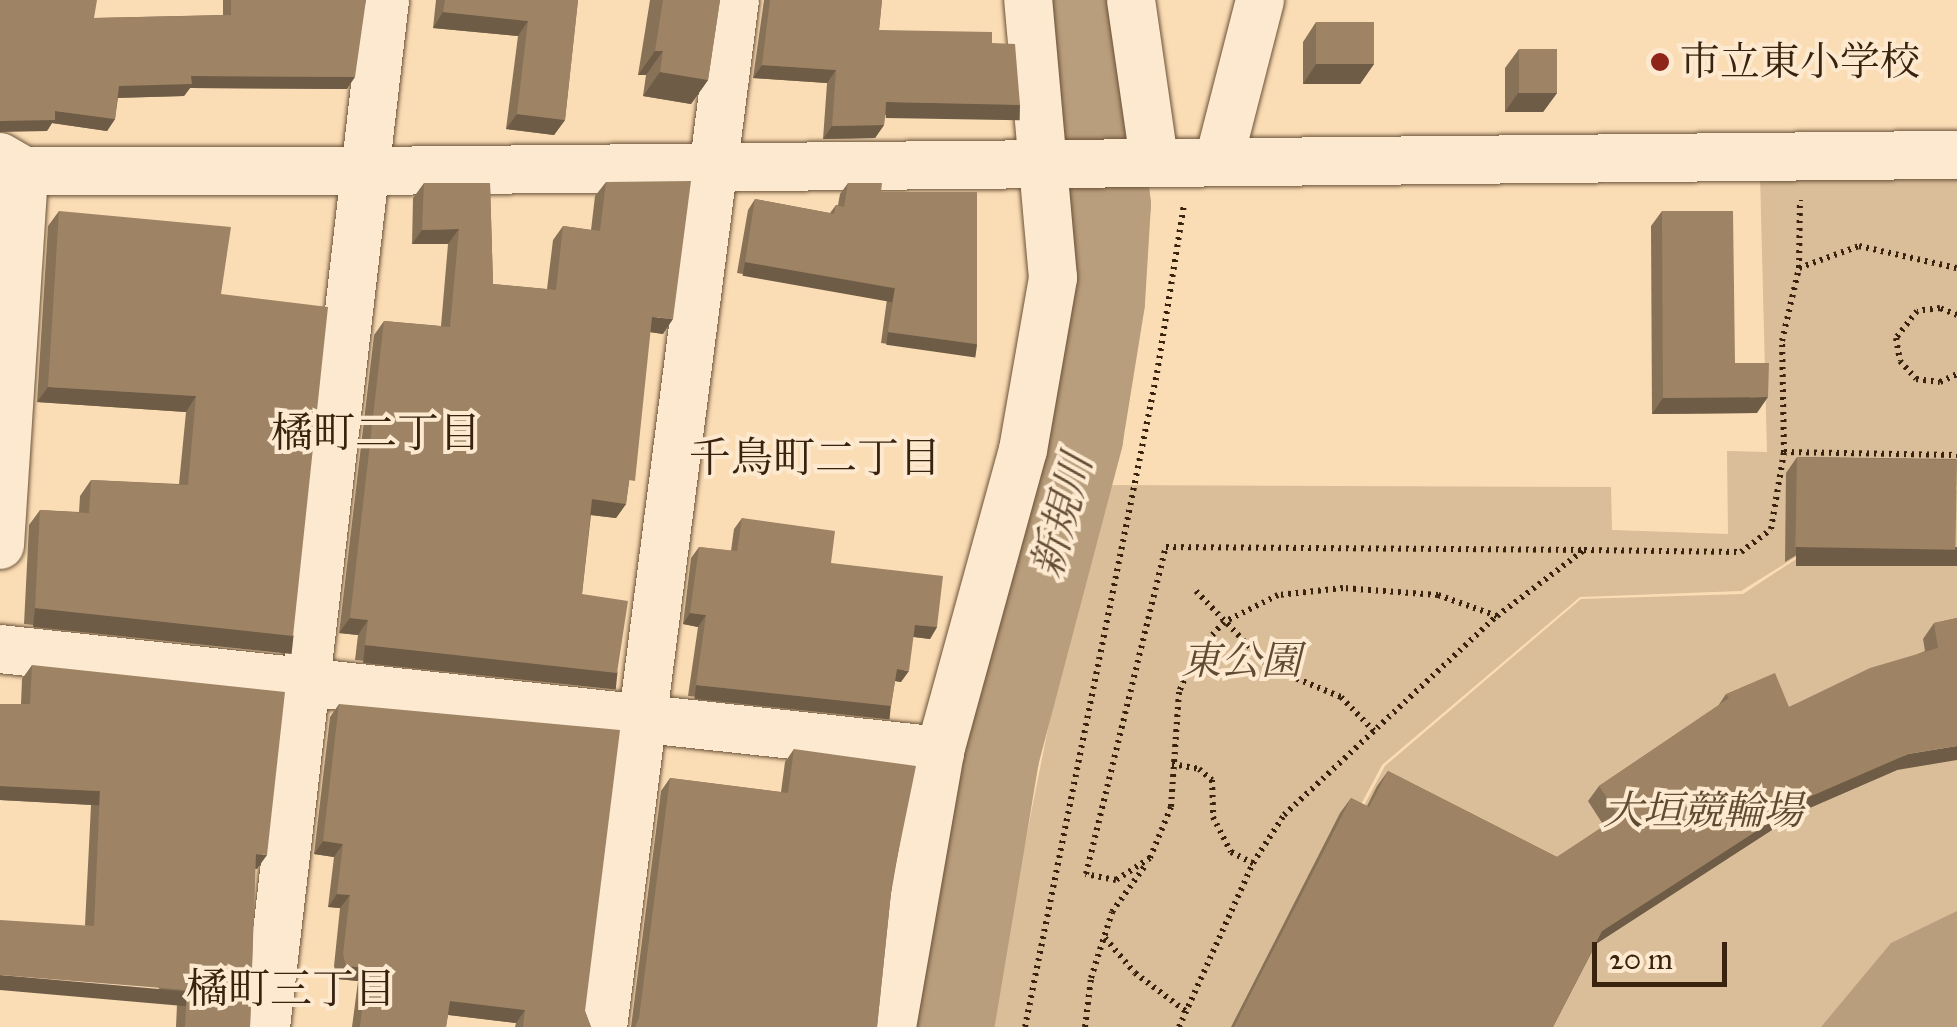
<!DOCTYPE html>
<html>
<head>
<meta charset="utf-8">
<style>
	body { margin:0 }
	#map { position:relative; width:1957px; height:1027px; overflow:hidden; background:#fbddb5; font-family:"IM FELL Great Primer","Noto Serif JP",serif }
	div>[style] { position:absolute }
	.green>* { inset:0; background:#dabd99 }
	.water>* { inset:0; background:#b99e7d }
	.river>* { height:80px; margin:-40px; padding:0 40px; transform-origin:40px; border-radius:40px; background:#b99e7d }
	.path>* { height:6px; margin-top:-3px; transform-origin:0; background:repeating-linear-gradient(90deg,#39230f 0 2.5px,transparent 0 7.5px) }
	.roads { filter:drop-shadow(0 0 2px #6a5238) drop-shadow(0 0 2px #6a5238) }
	.minor>* { height:48px; margin:-24px; padding:0 24px; transform-origin:24px; border-radius:24px; background:#fce9cf }
	.wall>* { inset:0; background:#887257 }
	.shaded-wall>* { inset:0; background:#6f5c47; transform-origin:0 0 }
	.building>* { inset:0; background:#9e8465; transform-origin:0 0 }
	.dots>* { width:28px; height:28px; translate:-50% -50%; box-sizing:border-box; border:5px solid #fce9cf; border-radius:50% }
	span { translate:-50% -50%; white-space:nowrap; text-align:center; line-height:1.15; -webkit-text-stroke:8px #fce9cf; paint-order:stroke }
	.poi-label { font-size:40px; color:#39230f }
	.left { translate:0 -50%; text-align:left }
	.park-label { font-size:40px; color:#614a32; font-style:italic }
	.neighbourhood-label { font-size:42px; color:#39230f }
	.water-label { font-size:42px; color:#664e36; font-style:italic }
	.scale { position:absolute; left:1592px; top:942px; width:135px; height:45px; box-sizing:border-box; border:5px solid #39230f; border-top:0; padding-left:12px; font-size:30px; line-height:35px; white-space:nowrap; color:#39230f; -webkit-text-stroke:8px #fce9cf; paint-order:stroke }
</style>
</head>
<body>
<div id="map">
	<div class="green">
		<i style="clip-path:polygon(1957px 171px,1957px 486px,1794px 558px,1741px 591px,1580px 597px,1382px 765px,1243px 1027px,988px 1027px,1097px 485px,1611px 487px,1612px 530px,1728px 534px,1727px 451px,1767px 452px,1760px 174px)"></i>
		<i style="clip-path:polygon(1957px 489px,1957px 1027px,1246px 1027px,1385px 766px,1581px 599px,1743px 594px,1796px 559px)"></i>
	</div>
	<div class="water">
		<i style="clip-path:polygon(1957px 911px,1957px 1027px,1821px 1027px,1891px 943px)"></i>
	</div>
	<div class="river">
		<i style="left:954px;top:1027px;width:274px;rotate:-80.5deg"></i>
		<i style="left:999px;top:757px;width:330px;rotate:-75.2deg"></i>
		<i style="left:1083px;top:438px;width:138px;rotate:-80.8deg"></i>
		<i style="left:1105px;top:302px;width:97px;rotate:-86.5deg"></i>
		<i style="left:1111px;top:205px;width:206px;rotate:-96.7deg"></i>
	</div>
	<div class="path">
		<i style="left:1799px;top:268px;width:64px;rotate:-20.1deg"></i>
		<i style="left:1859px;top:246px;width:100px;rotate:12.7deg"></i>
		<i style="left:1957px;top:315px;width:18px;rotate:-158deg"></i>
		<i style="left:1940px;top:308px;width:23px;rotate:173deg"></i>
		<i style="left:1917px;top:311px;width:34px;rotate:128deg"></i>
		<i style="left:1896px;top:338px;width:23px;rotate:80deg"></i>
		<i style="left:1900px;top:361px;width:24px;rotate:48deg"></i>
		<i style="left:1916px;top:379px;width:24px;rotate:7deg"></i>
		<i style="left:1940px;top:382px;width:19px;rotate:-25deg"></i>
		<i style="left:1784px;top:452px;width:111px;rotate:-91deg"></i>
		<i style="left:1782px;top:341px;width:75px;rotate:-76.9deg"></i>
		<i style="left:1799px;top:268px;width:68px;rotate:-89.2deg"></i>
		<i style="left:1196px;top:591px;width:105px;rotate:46.2deg"></i>
		<i style="left:1269px;top:667px;width:78px;rotate:22.6deg"></i>
		<i style="left:1341px;top:697px;width:47px;rotate:45.9deg"></i>
		<i style="left:1497px;top:616px;width:63px;rotate:-160.4deg"></i>
		<i style="left:1438px;top:595px;width:95px;rotate:-175.8deg"></i>
		<i style="left:1343px;top:588px;width:65px;rotate:173.9deg"></i>
		<i style="left:1278px;top:595px;width:60px;rotate:153.4deg"></i>
		<i style="left:1224px;top:622px;width:42px;rotate:132.1deg"></i>
		<i style="left:1196px;top:653px;width:43px;rotate:113.6deg"></i>
		<i style="left:1179px;top:692px;width:115px;rotate:94deg"></i>
		<i style="left:1171px;top:807px;width:55px;rotate:112.4deg"></i>
		<i style="left:1150px;top:858px;width:40px;rotate:147.1deg"></i>
		<i style="left:1116px;top:880px;width:31px;rotate:-169deg"></i>
		<i style="left:1086px;top:874px;width:337px;rotate:-76.3deg"></i>
		<i style="left:1166px;top:547px;width:418px;rotate:0.4deg"></i>
		<i style="left:1172px;top:764px;width:27px;rotate:10deg"></i>
		<i style="left:1199px;top:769px;width:17px;rotate:40deg"></i>
		<i style="left:1212px;top:780px;width:37px;rotate:88deg"></i>
		<i style="left:1213px;top:817px;width:39px;rotate:63deg"></i>
		<i style="left:1231px;top:852px;width:25px;rotate:27deg"></i>
		<i style="left:1105px;top:938px;width:46px;rotate:49.4deg"></i>
		<i style="left:1135px;top:973px;width:65px;rotate:36.9deg"></i>
		<i style="left:1025px;top:1027px;width:667px;rotate:-78.59deg"></i>
		<i style="left:1157px;top:373px;width:170px;rotate:-80.9deg"></i>
		<i style="left:1085px;top:1027px;width:49px;rotate:-83deg"></i>
		<i style="left:1091px;top:978px;width:69px;rotate:-72.3deg"></i>
		<i style="left:1112px;top:912px;width:60px;rotate:-54.5deg"></i>
		<i style="left:1179px;top:1027px;width:180px;rotate:-65.7deg"></i>
		<i style="left:1253px;top:863px;width:57px;rotate:-57.1deg"></i>
		<i style="left:1284px;top:815px;width:291px;rotate:-43.1deg"></i>
		<i style="left:1497px;top:616px;width:109px;rotate:-37.2deg"></i>
		<i style="left:1584px;top:550px;width:157px;rotate:0.7deg"></i>
		<i style="left:1741px;top:552px;width:38px;rotate:-37deg"></i>
		<i style="left:1771px;top:529px;width:78px;rotate:-80.4deg"></i>
		<i style="left:1784px;top:452px;width:173px;rotate:1deg"></i>
	</div>
	<div class="roads">
		<div class="minor">
			<i style="left:1131px;top:0;width:162px;rotate:81.8deg"></i>
			<i style="left:0;top:157px;width:28px;rotate:30deg"></i>
			<i style="left:24px;top:171px;width:340px"></i>
			<i style="left:364px;top:171px;width:1593px;rotate:-0.58deg"></i>
			<i style="left:1219px;top:160px;width:165px;rotate:-75.6deg"></i>
			<i style="left:0;top:545px;width:375px;rotate:-86.3deg"></i>
			<i style="left:0;top:649px;width:946px;rotate:6.19deg"></i>
			<i style="left:266px;top:1027px;width:1034px;rotate:-83.39deg"></i>
			<i style="left:603px;top:1027px;width:1035px;rotate:-82.68deg"></i>
			<i style="left:892px;top:1027px;width:280px;rotate:-80.1deg"></i>
			<i style="left:940px;top:751px;width:312px;rotate:-74.6deg"></i>
			<i style="left:1023px;top:450px;width:175px;rotate:-80.1deg"></i>
			<i style="left:1053px;top:278px;width:279px;rotate:-95.1deg"></i>
		</div>
	</div>
	<div class="wall">
		<i style="clip-path:polygon(223px 0,366px 0,347px 89px,190px 88px,184px 96px,118px 98px,115px 119px,107px 131px,52px 123px,47px 131px,94px 18px,223px 15px)"></i>
		<i style="clip-path:polygon(436px 0,578px 0,565px 120px,554px 135px,506px 129px,518px 36px,433px 28px)"></i>
		<i style="clip-path:polygon(650px 0,720px 0,708px 80px,691px 104px,643px 96px,646px 75px,638px 75px)"></i>
		<i style="clip-path:polygon(764px 0,882px 0,879px 30px,992px 43px,1010px 118px,885px 115px,884px 125px,875px 138px,823px 139px,827px 83px,753px 78px)"></i>
		<i style="clip-path:polygon(1316px 22px,1374px 64px,1360px 84px,1303px 84px,1303px 42px)"></i>
		<i style="clip-path:polygon(1519px 49px,1557px 93px,1543px 112px,1505px 112px,1505px 68px)"></i>
		<i style="clip-path:polygon(606px 182px,663px 334px,650px 332px,626px 504px,616px 518px,591px 515px,582px 594px,617px 673px,607px 687px,355px 660px,358px 635px,339px 633px,374px 335px,384px 321px,441px 326px,448px 244px,412px 244px,413px 198px,424px 183px,490px 183px,493px 284px,547px 289px,553px 240px,563px 226px,591px 230px,595px 196px)"></i>
		<i style="clip-path:polygon(848px 183px,881px 192px,977px 344px,969px 355px,881px 343px,887px 299px,737px 273px,748px 210px,755px 199px,830px 213px,836px 205px,838px 205px,840px 194px)"></i>
		<i style="clip-path:polygon(59px 211px,221px 294px,293px 636px,282px 652px,24px 624px,29px 525px,40px 510px,79px 512px,80px 496px,91px 480px,179px 484px,186px 412px,37px 402px,48px 226px)"></i>
		<i style="clip-path:polygon(1662px 211px,1735px 363px,1757px 413px,1652px 414px,1651px 226px)"></i>
		<i style="clip-path:polygon(1797px 457px,1957px 459px,1785px 562px,1786px 473px)"></i>
		<i style="clip-path:polygon(742px 518px,831px 563px,937px 627px,930px 639px,913px 637px,901px 682px,895px 681px,891px 706px,884px 717px,688px 696px,698px 627px,683px 624px,691px 558px,699px 547px,731px 551px,734px 529px)"></i>
		<i style="clip-path:polygon(1957px 618px,1897px 770px,1798px 813px,1596px 944px,1553px 1027px,1231px 1027px,1340px 813px,1351px 798px,1367px 806px,1377px 786px,1388px 771px,1557px 857px,1604px 826px,1588px 801px,1599px 786px,1718px 706px,1726px 694px,1789px 707px,1925px 651px,1923px 639px,1934px 623px)"></i>
		<i style="clip-path:polygon(32px 665px,257px 869px,255px 869px,250px 1027px,176px 1027px,177px 1004px,85px 925px,91px 805px,0 800px,0 704px,21px 704px,22px 679px)"></i>
		<i style="clip-path:polygon(339px 704px,585px 1011px,591px 1027px,515px 1027px,516px 1023px,448px 1015px,446px 1027px,352px 1027px,358px 981px,337px 979px,334px 966px,340px 908px,328px 907px,334px 857px,314px 854px,330px 717px)"></i>
		<i style="clip-path:polygon(794px 749px,892px 883px,877px 1027px,631px 1027px,661px 791px,670px 778px,781px 792px,785px 762px)"></i>
	</div>
	<div class="shaded-wall">
		<i style="clip-path:polygon(443px 12px,528px 21px,518px 36px,433px 28px)"></i>
		<i style="clip-path:polygon(655px 51px,663px 51px,646px 75px,638px 75px)"></i>
		<i style="clip-path:polygon(1316px 64px,1374px 64px,1360px 84px,1303px 84px)"></i>
		<i style="clip-path:polygon(762px 65px,836px 70px,827px 83px,753px 78px)"></i>
		<i style="clip-path:polygon(660px 72px,708px 80px,691px 104px,643px 96px)"></i>
		<i style="clip-path:polygon(191px 76px,355px 77px,347px 89px,190px 88px,184px 96px,111px 98px,119px 86px)"></i>
		<i style="clip-path:polygon(1518px 93px,1557px 93px,1543px 112px,1505px 112px)"></i>
		<i style="left:886px;top:102px;width:134px;height:16px;rotate:1deg"></i>
		<i style="clip-path:polygon(55px 111px,115px 119px,107px 131px,52px 123px,47px 131px,0 132px,0 121px)"></i>
		<i style="clip-path:polygon(517px 114px,565px 120px,554px 135px,506px 129px)"></i>
		<i style="clip-path:polygon(884px 125px,875px 138px,823px 139px,832px 126px)"></i>
		<i style="clip-path:polygon(459px 229px,448px 244px,412px 244px,422px 230px)"></i>
		<i style="left:745px;top:262px;width:152px;height:14px;rotate:10deg"></i>
		<i style="clip-path:polygon(652px 317px,673px 319px,663px 334px,642px 331px)"></i>
		<i style="left:888px;top:332px;width:90px;height:13px;rotate:8deg"></i>
		<i style="clip-path:polygon(48px 387px,196px 396px,186px 412px,37px 402px)"></i>
		<i style="clip-path:polygon(1768px 397px,1757px 413px,1652px 414px,1663px 398px)"></i>
		<i style="clip-path:polygon(592px 499px,626px 504px,616px 518px,582px 514px)"></i>
		<i style="left:1796px;top:547px;width:161px;height:19px"></i>
		<i style="left:35px;top:608px;width:260px;height:19px;rotate:6deg"></i>
		<i style="clip-path:polygon(690px 613px,706px 615px,698px 627px,683px 624px)"></i>
		<i style="clip-path:polygon(350px 618px,368px 620px,358px 635px,339px 633px)"></i>
		<i style="clip-path:polygon(915px 625px,937px 627px,930px 639px,907px 636px)"></i>
		<i style="left:365px;top:645px;width:254px;height:18px;rotate:6deg"></i>
		<i style="clip-path:polygon(897px 669px,909px 671px,901px 682px,889px 680px)"></i>
		<i style="left:696px;top:685px;width:196px;height:14px;rotate:6deg"></i>
		<i style="clip-path:polygon(1957px 746px,1957px 760px,1897px 770px,1798px 813px,1591px 947px,1602px 931px,1809px 797px,1908px 754px)"></i>
		<i style="left:0;top:786px;width:100px;height:14px;rotate:3deg"></i>
		<i style="clip-path:polygon(323px 841px,343px 844px,334px 857px,314px 854px)"></i>
		<i style="clip-path:polygon(256px 854px,267px 855px,257px 869px,246px 868px)"></i>
		<i style="clip-path:polygon(337px 894px,350px 895px,340px 908px,328px 907px)"></i>
		<i style="clip-path:polygon(346px 966px,367px 968px,358px 981px,337px 979px)"></i>
		<i style="left:0;top:975px;width:188px;height:15px;rotate:5deg"></i>
		<i style="clip-path:polygon(450px 1001px,525px 1010px,516px 1023px,441px 1014px)"></i>
	</div>
	<div class="building">
		<i style="clip-path:polygon(0 0,97px 0,94px 18px,231px 15px,231px 0,366px 0,355px 77px,191px 76px,192px 84px,119px 86px,115px 119px,55px 111px,55px 120px,0 121px)"></i>
		<i style="clip-path:polygon(445px 0,578px 0,565px 120px,517px 114px,528px 21px,443px 12px)"></i>
		<i style="clip-path:polygon(663px 0,720px 0,708px 80px,660px 72px,663px 51px,655px 51px)"></i>
		<i style="clip-path:polygon(770px 0,882px 0,879px 30px,992px 32px,992px 43px,1015px 44px,1020px 105px,886px 102px,884px 125px,832px 126px,836px 70px,762px 65px)"></i>
		<i style="left:1316px;top:22px;width:58px;height:42px"></i>
		<i style="left:1519px;top:49px;width:38px;height:44px"></i>
		<i style="clip-path:polygon(691px 181px,673px 319px,652px 317px,635px 481px,629px 480px,626px 504px,592px 499px,582px 594px,628px 601px,617px 673px,365px 645px,368px 620px,350px 618px,384px 321px,450px 327px,459px 229px,422px 230px,424px 183px,490px 183px,493px 284px,556px 290px,563px 226px,600px 231px,606px 182px)"></i>
		<i style="clip-path:polygon(848px 183px,882px 183px,881px 192px,977px 192px,977px 344px,888px 332px,895px 288px,745px 262px,755px 199px,834px 214px,836px 205px,844px 207px)"></i>
		<i style="clip-path:polygon(59px 211px,231px 227px,221px 294px,328px 307px,293px 636px,35px 608px,40px 510px,89px 513px,91px 480px,188px 485px,196px 396px,48px 387px)"></i>
		<i style="clip-path:polygon(1662px 211px,1733px 211px,1735px 363px,1769px 363px,1768px 397px,1663px 398px)"></i>
		<i style="left:1797px;top:457px;width:160px;height:90px;rotate:1deg"></i>
		<i style="clip-path:polygon(742px 518px,835px 531px,831px 563px,943px 576px,937px 627px,915px 625px,909px 671px,897px 669px,891px 706px,696px 685px,706px 615px,690px 613px,699px 547px,737px 551px)"></i>
		<i style="clip-path:polygon(1957px 618px,1957px 746px,1908px 754px,1809px 797px,1602px 931px,1553px 1027px,1234px 1027px,1351px 798px,1369px 807px,1388px 771px,1557px 857px,1619px 816px,1599px 786px,1729px 698px,1726px 694px,1775px 673px,1789px 707px,1870px 668px,1938px 648px,1934px 623px)"></i>
		<i style="clip-path:polygon(32px 665px,285px 692px,267px 855px,256px 854px,250px 1027px,185px 1027px,187px 990px,0 975px,0 920px,94px 926px,100px 791px,0 786px,0 704px,30px 704px)"></i>
		<i style="clip-path:polygon(339px 704px,620px 730px,585px 1011px,591px 1027px,523px 1027px,525px 1010px,450px 1001px,446px 1027px,360px 1027px,367px 968px,346px 966px,343px 954px,350px 895px,337px 894px,343px 844px,323px 841px)"></i>
		<i style="clip-path:polygon(794px 749px,916px 766px,892px 883px,877px 1027px,635px 1027px,639px 1018px,670px 778px,788px 793px)"></i>
	</div>
	<div class="dots">
		<i style="left:1660px;top:62px;background:#8f2418"></i>
	</div>
	<div class="poi-label">
		<span class="left" style="left:1680px;top:62px">市立東小学校</span>
	</div>
	<div class="park-label">
		<span style="left:1241px;top:661px">東公園</span>
		<span style="left:1703px;top:811px">大垣競輪場</span>
	</div>
	<div class="neighbourhood-label">
		<span style="left:376px;top:433px">橘町二丁目</span>
		<span style="left:815px;top:458px">千鳥町二丁目</span>
		<span style="left:291px;top:989px">橘町三丁目</span>
	</div>
	<div class="water-label">
		<span style="left:1062px;top:516px;rotate:-75deg">新規川</span>
	</div>
	<div class="scale">20 m</div>
</div>
</body>
</html>
